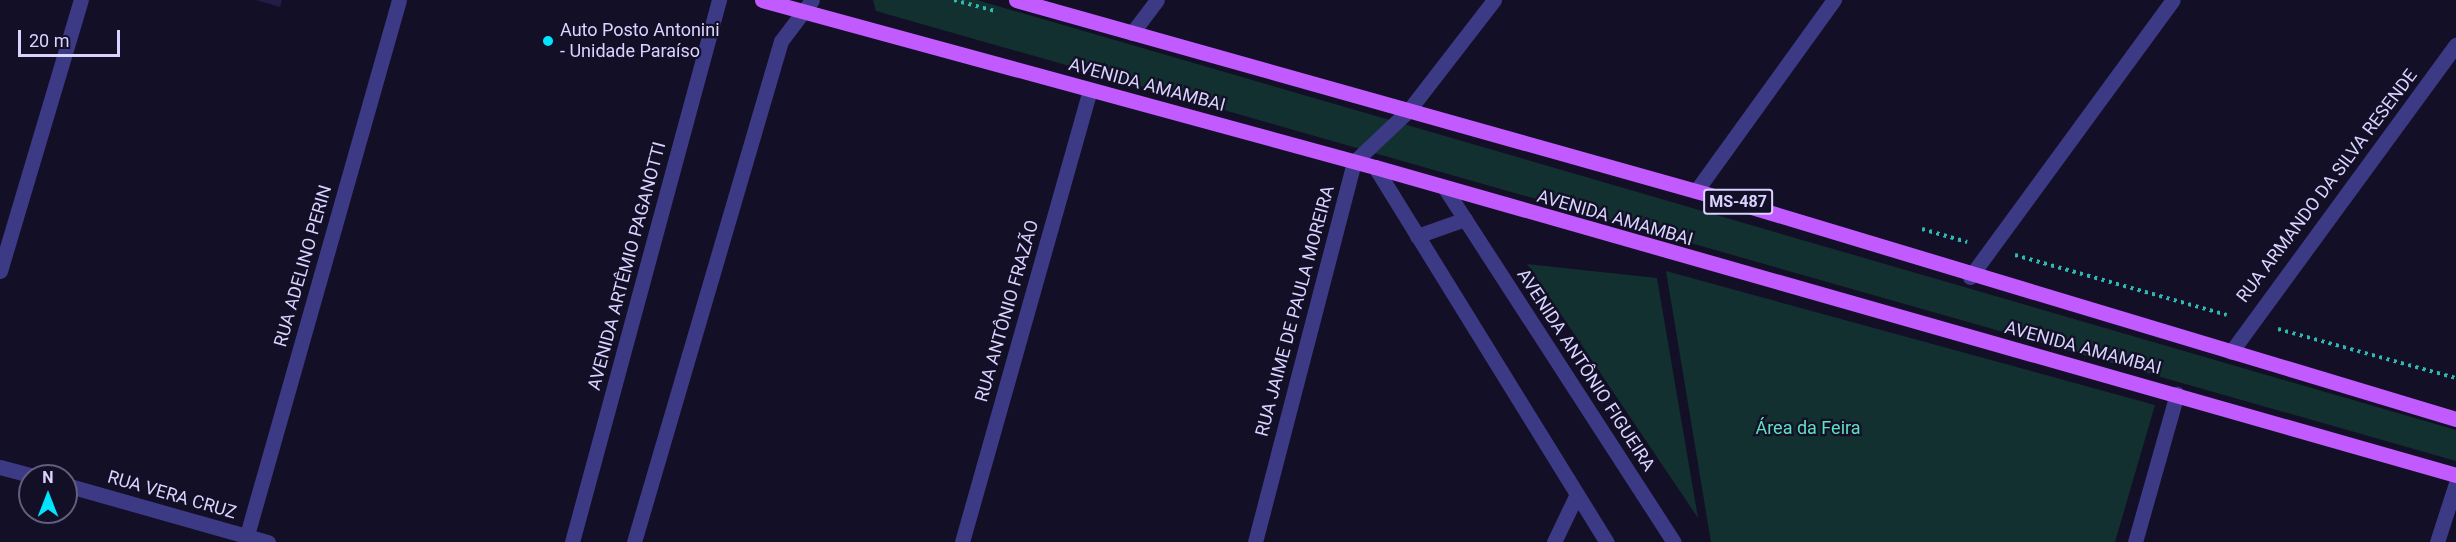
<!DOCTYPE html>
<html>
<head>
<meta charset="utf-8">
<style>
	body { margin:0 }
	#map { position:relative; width:2456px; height:542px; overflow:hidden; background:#130f26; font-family:Roboto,sans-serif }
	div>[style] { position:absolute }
	.green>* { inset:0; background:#12302f }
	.building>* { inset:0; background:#241b47 }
	.path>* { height:4px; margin-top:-2px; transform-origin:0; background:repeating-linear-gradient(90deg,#2fb8b0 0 3px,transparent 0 7.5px) }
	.minor>* { height:15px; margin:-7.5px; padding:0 7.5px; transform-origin:7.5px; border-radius:7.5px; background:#3d3a85 }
	.major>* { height:15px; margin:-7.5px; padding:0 7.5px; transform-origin:7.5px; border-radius:7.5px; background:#c25bff }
	.dots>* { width:16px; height:16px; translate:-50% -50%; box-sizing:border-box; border:3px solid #130f26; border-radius:50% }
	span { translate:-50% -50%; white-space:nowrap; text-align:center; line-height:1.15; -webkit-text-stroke:4.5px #130f26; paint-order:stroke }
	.shield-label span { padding:2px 4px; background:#130f26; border:2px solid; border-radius:4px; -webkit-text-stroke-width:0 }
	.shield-label { font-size:16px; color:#d9d4ff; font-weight:700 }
	.poi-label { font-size:18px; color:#d9d4ff }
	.left { translate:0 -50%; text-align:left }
	.street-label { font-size:18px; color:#d9d4ff }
	.park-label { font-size:18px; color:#5fe0c0 }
	.north { position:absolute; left:18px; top:464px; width:60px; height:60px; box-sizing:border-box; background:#130f26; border:2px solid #625e7d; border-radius:50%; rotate:0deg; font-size:16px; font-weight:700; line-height:24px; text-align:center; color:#d9d4ff }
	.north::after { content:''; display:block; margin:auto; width:21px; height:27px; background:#00e5ff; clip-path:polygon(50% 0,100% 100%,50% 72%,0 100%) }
	.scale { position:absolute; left:18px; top:30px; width:102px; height:27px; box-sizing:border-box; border:3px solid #d9d4ff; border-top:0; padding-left:8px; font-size:18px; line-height:21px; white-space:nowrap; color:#d9d4ff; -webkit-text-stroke:4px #130f26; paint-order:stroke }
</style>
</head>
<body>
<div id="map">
	<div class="green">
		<i style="clip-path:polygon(873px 0,977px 0,2456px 430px,2456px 461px,876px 11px)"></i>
		<i style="clip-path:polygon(1527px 264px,1657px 278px,1698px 518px)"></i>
		<i style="clip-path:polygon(1666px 271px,2155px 405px,2115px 542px,1711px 542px)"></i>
	</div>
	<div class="building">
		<i style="clip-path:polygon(256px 0,282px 0,280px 7px)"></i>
	</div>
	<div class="path">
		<i style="left:954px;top:0;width:42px;rotate:15deg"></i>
		<i style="left:1922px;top:229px;width:47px;rotate:16.1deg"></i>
		<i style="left:2015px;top:255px;width:220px;rotate:15.8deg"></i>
		<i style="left:2278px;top:329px;width:185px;rotate:15.4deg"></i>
	</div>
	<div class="minor">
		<i style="left:1132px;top:33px;width:41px;rotate:-52.9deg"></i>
		<i style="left:1375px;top:167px;width:441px;rotate:58.3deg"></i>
		<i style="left:1446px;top:190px;width:419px;rotate:57.1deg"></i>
		<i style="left:1696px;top:191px;width:236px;rotate:-54.2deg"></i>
		<i style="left:1417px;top:236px;width:51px;rotate:-19.5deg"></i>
		<i style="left:0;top:271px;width:283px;rotate:-73.4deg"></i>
		<i style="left:1970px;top:277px;width:343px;rotate:-53.8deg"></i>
		<i style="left:2231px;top:352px;width:381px;rotate:-53.8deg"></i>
		<i style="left:0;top:467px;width:34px;rotate:15deg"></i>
		<i style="left:66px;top:485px;width:210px;rotate:15.8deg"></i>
		<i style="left:245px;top:542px;width:563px;rotate:-74.14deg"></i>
		<i style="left:572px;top:542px;width:562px;rotate:-74.83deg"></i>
		<i style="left:634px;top:542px;width:522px;rotate:-73.65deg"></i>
		<i style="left:781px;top:41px;width:51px;rotate:-52.9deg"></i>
		<i style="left:962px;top:542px;width:470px;rotate:-74.2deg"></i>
		<i style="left:1255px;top:542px;width:393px;rotate:-75.4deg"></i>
		<i style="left:1354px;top:162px;width:76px;rotate:-43.4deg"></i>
		<i style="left:1409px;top:110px;width:139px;rotate:-52.3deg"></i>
		<i style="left:1554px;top:542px;width:53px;rotate:-64.4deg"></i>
		<i style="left:2135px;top:542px;width:154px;rotate:-74.2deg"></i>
		<i style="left:2437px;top:542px;width:62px;rotate:-72.1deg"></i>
	</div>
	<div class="major">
		<i style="left:762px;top:0;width:635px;rotate:15.24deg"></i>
		<i style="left:1375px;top:167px;width:1124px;rotate:15.9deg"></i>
		<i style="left:1016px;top:0;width:747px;rotate:15.69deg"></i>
		<i style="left:1735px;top:202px;width:753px;rotate:16.75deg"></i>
	</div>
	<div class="dots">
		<i style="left:548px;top:41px;background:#00e5ff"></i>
	</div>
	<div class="shield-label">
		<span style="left:1738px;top:202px">MS-487</span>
	</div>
	<div class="poi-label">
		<span class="left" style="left:560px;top:41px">Auto Posto Antonini<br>- Unidade Paraíso</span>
	</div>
	<div class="street-label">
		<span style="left:1147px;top:85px;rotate:15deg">AVENIDA AMAMBAI</span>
		<span style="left:2327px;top:186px;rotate:-53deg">RUA ARMANDO DA SILVA RESENDE</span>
		<span style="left:1615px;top:218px;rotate:16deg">AVENIDA AMAMBAI</span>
		<span style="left:303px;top:266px;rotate:-74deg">RUA ADELINO PERIN</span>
		<span style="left:627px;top:266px;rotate:-75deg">AVENIDA ARTÊMIO PAGANOTTI</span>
		<span style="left:1007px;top:311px;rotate:-74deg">RUA ANTÔNIO FRAZÃO</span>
		<span style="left:1295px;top:311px;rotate:-75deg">RUA JAIME DE PAULA MOREIRA</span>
		<span style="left:2083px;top:348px;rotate:15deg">AVENIDA AMAMBAI</span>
		<span style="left:1586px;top:370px;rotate:57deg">AVENIDA ANTÔNIO FIGUEIRA</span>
		<span style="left:172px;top:495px;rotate:16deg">RUA VERA CRUZ</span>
	</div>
	<div class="park-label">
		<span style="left:1808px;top:428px">Área da Feira</span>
	</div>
	<div class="north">N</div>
	<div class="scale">20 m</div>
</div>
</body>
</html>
